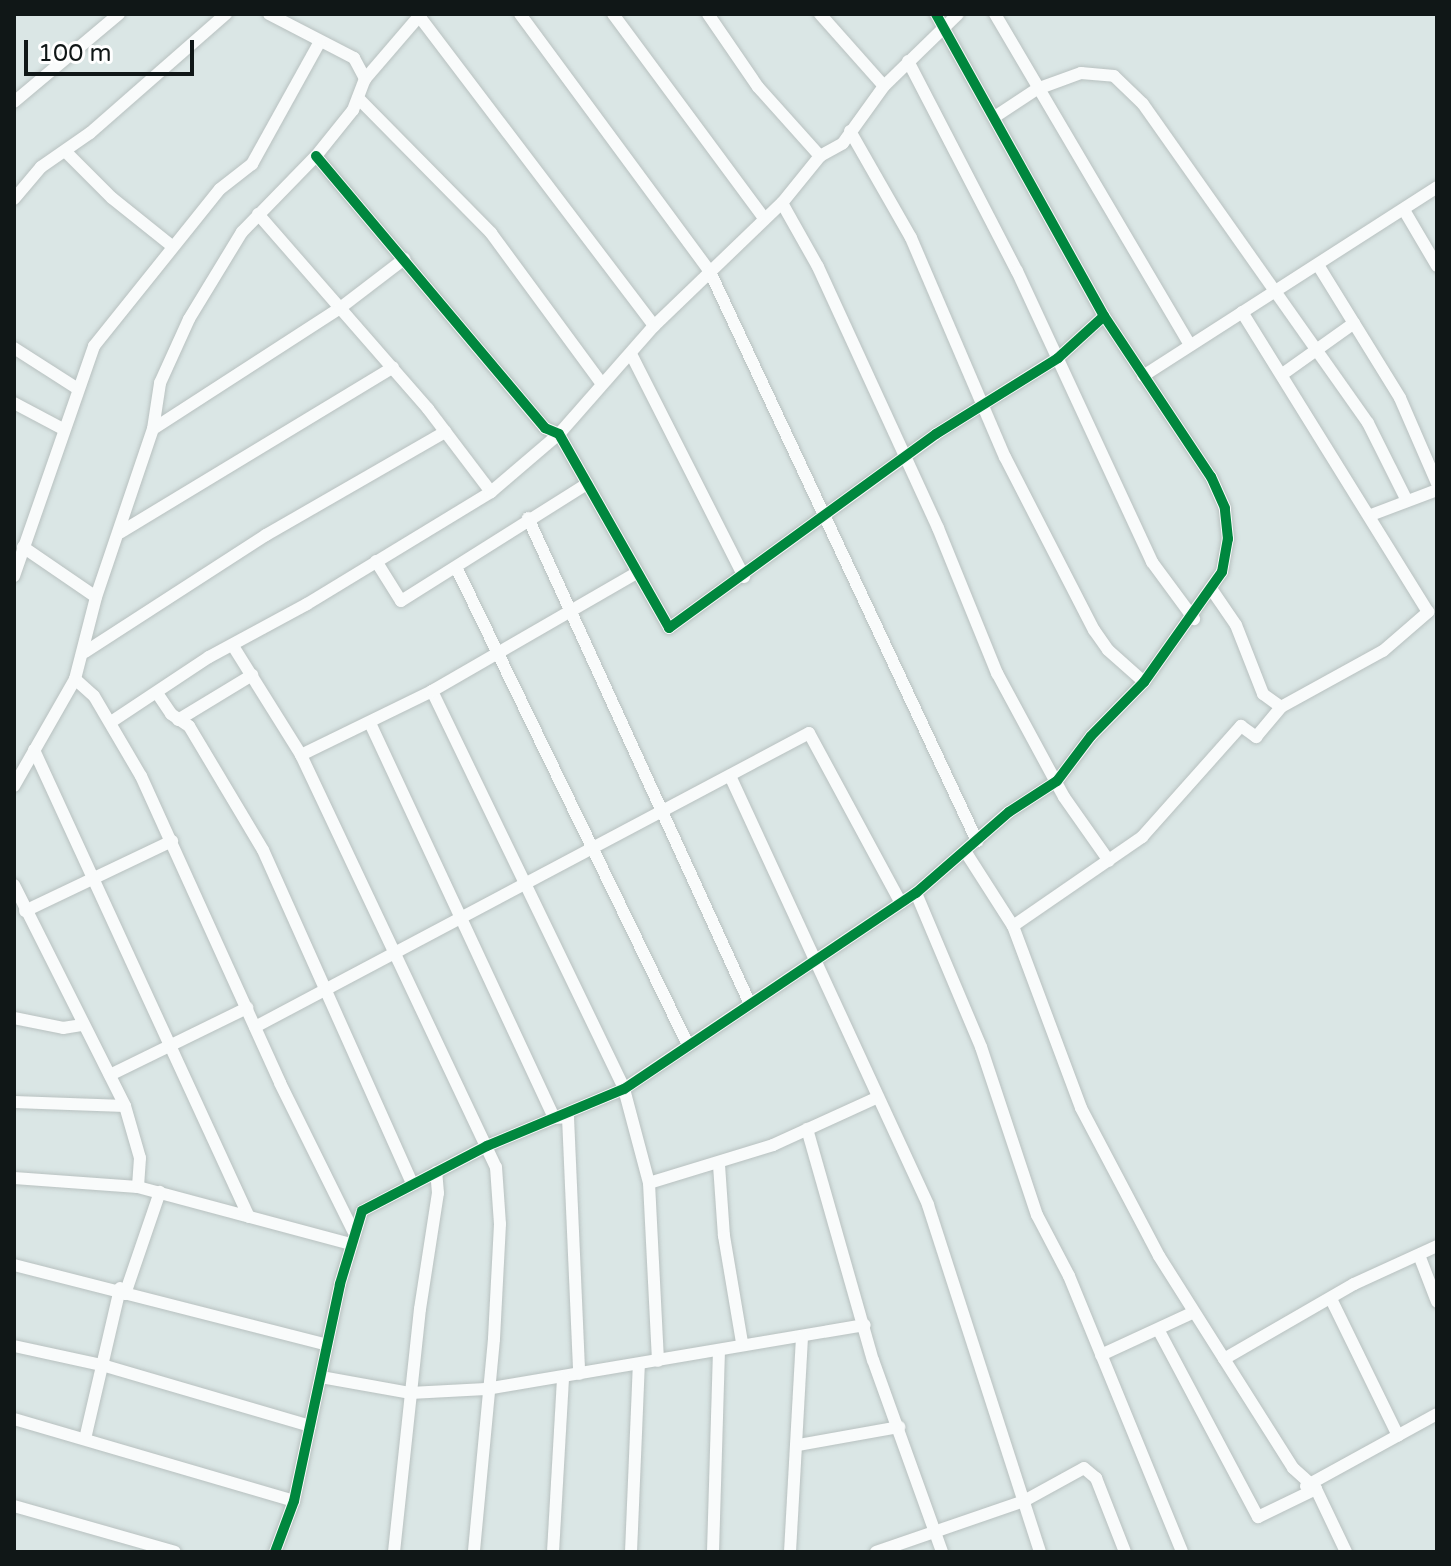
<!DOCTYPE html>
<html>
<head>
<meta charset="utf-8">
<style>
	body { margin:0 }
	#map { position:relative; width:1451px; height:1566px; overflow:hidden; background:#dae6e5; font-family:"Varela Round",sans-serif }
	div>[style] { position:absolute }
	.roads { filter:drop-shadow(0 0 2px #b8c1c0) drop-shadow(0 0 2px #b8c1c0) }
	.minor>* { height:12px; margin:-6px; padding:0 6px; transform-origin:6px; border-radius:6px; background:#f9fbfb }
	.cycleway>* { height:10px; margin:-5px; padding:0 5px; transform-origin:5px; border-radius:5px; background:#00873e }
	span { translate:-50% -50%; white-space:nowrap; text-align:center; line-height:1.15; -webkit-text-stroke:6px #fff; paint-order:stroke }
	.frame { position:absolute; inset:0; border:16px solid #101717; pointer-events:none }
	.scale { position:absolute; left:24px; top:40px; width:170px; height:36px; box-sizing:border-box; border:4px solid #101717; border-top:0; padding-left:10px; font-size:24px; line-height:28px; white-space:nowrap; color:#101717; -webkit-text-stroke:6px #fff; paint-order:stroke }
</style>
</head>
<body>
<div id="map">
	<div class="roads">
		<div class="minor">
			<i style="left:269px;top:14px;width:96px;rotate:27.4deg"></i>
			<i style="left:354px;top:58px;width:24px;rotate:62deg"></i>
			<i style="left:520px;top:14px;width:320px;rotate:53.6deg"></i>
			<i style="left:710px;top:272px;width:629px;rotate:64.86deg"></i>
			<i style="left:613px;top:14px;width:252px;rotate:53.5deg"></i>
			<i style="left:708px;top:14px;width:88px;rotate:55.6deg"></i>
			<i style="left:758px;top:87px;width:93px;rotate:48.1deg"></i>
			<i style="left:820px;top:14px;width:96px;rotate:48.4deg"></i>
			<i style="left:995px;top:14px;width:383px;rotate:59.5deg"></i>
			<i style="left:419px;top:16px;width:389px;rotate:52.8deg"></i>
			<i style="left:908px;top:61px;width:237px;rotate:62.6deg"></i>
			<i style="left:1017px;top:271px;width:321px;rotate:65.1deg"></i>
			<i style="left:1152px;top:562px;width:71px;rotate:53.6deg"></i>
			<i style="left:358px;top:98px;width:190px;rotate:45.4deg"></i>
			<i style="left:491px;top:233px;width:186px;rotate:53.7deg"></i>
			<i style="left:14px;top:102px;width:137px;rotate:-40deg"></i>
			<i style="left:996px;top:116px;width:49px;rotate:-33.4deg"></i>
			<i style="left:1037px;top:89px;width:47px;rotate:-20deg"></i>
			<i style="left:1081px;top:73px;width:33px;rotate:5deg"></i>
			<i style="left:1114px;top:76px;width:40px;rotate:44deg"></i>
			<i style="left:1143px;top:104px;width:390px;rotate:54.8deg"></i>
			<i style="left:1368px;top:423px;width:87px;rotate:63.4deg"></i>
			<i style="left:850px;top:131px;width:123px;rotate:60.3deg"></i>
			<i style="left:911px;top:238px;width:238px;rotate:66.8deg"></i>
			<i style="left:1005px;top:457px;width:195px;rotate:62.8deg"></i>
			<i style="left:1094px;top:630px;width:24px;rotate:55deg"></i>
			<i style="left:1108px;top:650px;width:48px;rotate:41.6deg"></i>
			<i style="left:65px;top:151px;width:66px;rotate:45deg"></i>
			<i style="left:112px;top:198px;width:77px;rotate:38.7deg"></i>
			<i style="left:316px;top:156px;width:356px;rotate:49.9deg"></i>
			<i style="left:545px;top:428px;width:15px;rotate:23deg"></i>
			<i style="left:559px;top:434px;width:223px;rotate:60.4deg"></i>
			<i style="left:669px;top:628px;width:330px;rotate:-36deg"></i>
			<i style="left:936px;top:434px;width:144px;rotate:-31.9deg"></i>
			<i style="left:1058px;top:358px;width:62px;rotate:-42.4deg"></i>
			<i style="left:14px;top:199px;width:42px;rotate:-49.8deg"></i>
			<i style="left:41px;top:167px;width:60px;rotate:-34.8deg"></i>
			<i style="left:90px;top:133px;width:181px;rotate:-41.2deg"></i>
			<i style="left:782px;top:203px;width:73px;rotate:60.6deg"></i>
			<i style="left:818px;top:267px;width:287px;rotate:65.3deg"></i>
			<i style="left:938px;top:528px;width:157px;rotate:67.9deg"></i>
			<i style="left:997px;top:673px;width:141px;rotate:61.6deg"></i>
			<i style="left:1064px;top:797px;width:78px;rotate:54.9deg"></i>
			<i style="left:1404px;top:210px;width:65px;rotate:59.5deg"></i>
			<i style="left:258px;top:214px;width:259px;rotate:48.9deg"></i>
			<i style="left:428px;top:409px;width:104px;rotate:52.8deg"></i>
			<i style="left:1318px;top:265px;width:156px;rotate:58.3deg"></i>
			<i style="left:1400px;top:398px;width:93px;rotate:66.5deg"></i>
			<i style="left:14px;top:348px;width:76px;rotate:32.6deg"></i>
			<i style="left:631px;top:354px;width:250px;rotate:63.1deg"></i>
			<i style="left:1284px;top:373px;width:86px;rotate:-35.5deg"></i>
			<i style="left:1143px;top:376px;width:350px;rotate:-32.7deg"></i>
			<i style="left:14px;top:403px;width:55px;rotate:28deg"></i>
			<i style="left:153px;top:429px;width:223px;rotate:-32.9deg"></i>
			<i style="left:340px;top:308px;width:81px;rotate:-37.4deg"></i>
			<i style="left:1371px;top:515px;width:71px;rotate:-20.7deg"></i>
			<i style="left:528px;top:518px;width:534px;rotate:65.45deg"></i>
			<i style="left:121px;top:532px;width:318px;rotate:-31.2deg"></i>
			<i style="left:23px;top:547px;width:88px;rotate:34.4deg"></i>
			<i style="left:376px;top:561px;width:47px;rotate:58deg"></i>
			<i style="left:401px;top:601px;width:220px;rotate:-32.2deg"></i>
			<i style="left:456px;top:567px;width:531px;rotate:64.11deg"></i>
			<i style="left:14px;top:576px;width:244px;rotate:-70.8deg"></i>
			<i style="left:94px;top:346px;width:201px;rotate:-51.3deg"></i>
			<i style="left:220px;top:189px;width:41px;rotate:-38deg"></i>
			<i style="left:252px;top:164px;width:138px;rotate:-61deg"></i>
			<i style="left:1212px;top:590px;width:42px;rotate:55.6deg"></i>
			<i style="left:1236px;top:625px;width:74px;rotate:68.6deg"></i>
			<i style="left:1263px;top:694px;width:22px;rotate:36deg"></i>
			<i style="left:233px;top:646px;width:128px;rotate:58deg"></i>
			<i style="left:301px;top:755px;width:456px;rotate:64.7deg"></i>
			<i style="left:496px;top:1167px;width:57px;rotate:86deg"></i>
			<i style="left:500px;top:1224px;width:115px;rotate:93deg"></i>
			<i style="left:494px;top:1339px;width:214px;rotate:95.4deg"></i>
			<i style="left:85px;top:652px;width:216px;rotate:-32.9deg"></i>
			<i style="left:266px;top:535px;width:207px;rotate:-29.9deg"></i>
			<i style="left:75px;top:679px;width:25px;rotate:42deg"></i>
			<i style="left:94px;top:696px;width:93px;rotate:59.6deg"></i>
			<i style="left:141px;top:776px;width:337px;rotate:65.6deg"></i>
			<i style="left:280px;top:1083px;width:165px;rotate:63.7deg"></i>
			<i style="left:432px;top:691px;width:442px;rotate:64.2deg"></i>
			<i style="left:624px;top:1089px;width:97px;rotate:75.1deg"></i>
			<i style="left:649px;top:1183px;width:178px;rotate:87.1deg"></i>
			<i style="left:157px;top:693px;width:25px;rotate:56deg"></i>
			<i style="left:171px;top:714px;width:22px;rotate:34deg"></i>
			<i style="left:189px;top:726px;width:144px;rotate:59.2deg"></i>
			<i style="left:263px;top:850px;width:365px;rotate:65.9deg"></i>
			<i style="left:178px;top:720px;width:87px;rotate:-31.3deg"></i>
			<i style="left:111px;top:722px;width:118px;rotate:-33.6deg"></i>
			<i style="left:209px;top:657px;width:111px;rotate:-28.4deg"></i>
			<i style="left:307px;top:604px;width:215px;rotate:-31.3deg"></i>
			<i style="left:491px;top:492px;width:89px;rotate:-40.5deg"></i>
			<i style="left:559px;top:434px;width:144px;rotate:-48.7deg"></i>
			<i style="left:654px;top:326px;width:178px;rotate:-43.9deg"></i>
			<i style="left:782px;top:203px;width:60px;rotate:-51deg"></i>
			<i style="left:820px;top:156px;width:26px;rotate:-29deg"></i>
			<i style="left:843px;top:143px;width:70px;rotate:-54.3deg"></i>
			<i style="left:884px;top:86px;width:103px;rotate:-44.2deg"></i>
			<i style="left:370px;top:723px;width:436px;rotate:65deg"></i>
			<i style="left:554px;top:1118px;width:14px;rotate:-4deg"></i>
			<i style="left:568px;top:1117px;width:257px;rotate:87.5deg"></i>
			<i style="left:34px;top:750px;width:514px;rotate:65.28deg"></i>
			<i style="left:301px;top:755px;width:146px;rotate:-26deg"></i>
			<i style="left:432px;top:691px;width:234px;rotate:-30deg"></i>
			<i style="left:731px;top:778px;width:470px;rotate:65.2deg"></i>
			<i style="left:928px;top:1205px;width:365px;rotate:72.1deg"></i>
			<i style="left:14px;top:786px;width:123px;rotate:-60.3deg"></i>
			<i style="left:75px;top:679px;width:85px;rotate:-75.6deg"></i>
			<i style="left:96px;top:597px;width:177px;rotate:-71.3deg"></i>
			<i style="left:153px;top:429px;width:47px;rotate:-81.3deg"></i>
			<i style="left:160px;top:383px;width:70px;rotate:-65.6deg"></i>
			<i style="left:189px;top:319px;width:102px;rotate:-58.7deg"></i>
			<i style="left:242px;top:232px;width:106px;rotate:-45.8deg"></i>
			<i style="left:316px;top:156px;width:59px;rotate:-51.2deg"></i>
			<i style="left:353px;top:110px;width:33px;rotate:-69deg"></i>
			<i style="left:365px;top:79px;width:86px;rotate:-49.3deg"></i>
			<i style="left:965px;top:851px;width:89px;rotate:57.4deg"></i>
			<i style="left:1013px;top:926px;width:194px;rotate:69.5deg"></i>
			<i style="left:1081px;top:1108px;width:167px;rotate:62.2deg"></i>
			<i style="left:1159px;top:1256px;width:251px;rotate:57.7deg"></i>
			<i style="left:1293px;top:1468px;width:31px;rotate:42deg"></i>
			<i style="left:1316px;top:1489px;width:70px;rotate:64.5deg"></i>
			<i style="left:14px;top:885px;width:247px;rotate:63.3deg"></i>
			<i style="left:125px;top:1106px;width:54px;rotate:73.9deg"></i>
			<i style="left:140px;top:1158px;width:29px;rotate:94deg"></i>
			<i style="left:916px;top:893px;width:167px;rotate:67.1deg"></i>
			<i style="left:981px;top:1047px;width:177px;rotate:71.6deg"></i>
			<i style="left:1037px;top:1215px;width:69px;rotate:62.3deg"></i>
			<i style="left:1069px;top:1276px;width:298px;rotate:67.7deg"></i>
			<i style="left:25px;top:911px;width:163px;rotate:-25.5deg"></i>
			<i style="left:1013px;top:926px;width:157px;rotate:-34.6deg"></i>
			<i style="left:1142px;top:837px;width:149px;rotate:-48.3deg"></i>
			<i style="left:1241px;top:726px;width:19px;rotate:36deg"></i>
			<i style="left:1256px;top:737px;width:39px;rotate:-50deg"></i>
			<i style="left:1281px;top:707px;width:116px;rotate:-28.8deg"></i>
			<i style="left:1383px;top:651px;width:60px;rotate:-40.9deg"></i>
			<i style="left:1428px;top:612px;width:353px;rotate:-121.8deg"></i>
			<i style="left:14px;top:1018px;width:50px;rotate:11.5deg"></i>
			<i style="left:63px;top:1028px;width:20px;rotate:-9deg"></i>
			<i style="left:255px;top:1027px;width:627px;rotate:-27.95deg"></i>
			<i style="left:809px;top:733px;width:193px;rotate:61.6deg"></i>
			<i style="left:110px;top:1075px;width:153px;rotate:-26.1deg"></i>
			<i style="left:14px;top:1102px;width:111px;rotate:2.1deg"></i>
			<i style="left:807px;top:1129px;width:240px;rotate:74.1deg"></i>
			<i style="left:873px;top:1360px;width:204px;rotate:70.2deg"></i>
			<i style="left:719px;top:1165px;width:71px;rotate:86deg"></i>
			<i style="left:724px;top:1236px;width:108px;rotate:80.4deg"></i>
			<i style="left:14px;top:1178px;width:124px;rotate:4.2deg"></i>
			<i style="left:138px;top:1187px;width:220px;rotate:15deg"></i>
			<i style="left:649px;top:1183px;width:130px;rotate:-17deg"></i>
			<i style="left:773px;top:1145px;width:113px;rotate:-24.5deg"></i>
			<i style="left:1419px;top:1255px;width:50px;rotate:69deg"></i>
			<i style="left:14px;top:1265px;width:323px;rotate:14.3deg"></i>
			<i style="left:125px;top:1294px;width:108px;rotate:-71.1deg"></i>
			<i style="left:1332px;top:1301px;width:150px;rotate:63.9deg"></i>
			<i style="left:1159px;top:1331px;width:211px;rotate:62deg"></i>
			<i style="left:1258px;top:1517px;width:64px;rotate:-25.8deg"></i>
			<i style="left:14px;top:1346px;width:90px;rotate:12.2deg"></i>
			<i style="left:102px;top:1365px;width:217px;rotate:16.3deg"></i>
			<i style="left:1101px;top:1355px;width:102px;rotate:-24.8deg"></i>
			<i style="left:1224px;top:1359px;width:150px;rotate:-30deg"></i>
			<i style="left:1354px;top:1284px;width:91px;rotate:-24.6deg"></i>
			<i style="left:321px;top:1377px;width:90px;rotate:10.2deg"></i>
			<i style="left:410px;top:1393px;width:76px;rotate:-3deg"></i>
			<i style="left:486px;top:1389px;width:384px;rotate:-9.6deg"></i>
			<i style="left:14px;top:1419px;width:292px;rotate:16.3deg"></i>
			<i style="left:85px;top:1439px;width:155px;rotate:-76.9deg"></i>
			<i style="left:798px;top:1445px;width:103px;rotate:-10.1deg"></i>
			<i style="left:1306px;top:1486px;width:149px;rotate:-28.8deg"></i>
			<i style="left:14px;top:1506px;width:167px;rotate:15.9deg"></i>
			<i style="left:275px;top:1552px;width:54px;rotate:-69.6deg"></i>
			<i style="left:294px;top:1501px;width:222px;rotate:-78deg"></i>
			<i style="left:340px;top:1284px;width:76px;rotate:-73.2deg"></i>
			<i style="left:362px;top:1211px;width:141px;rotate:-27.5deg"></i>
			<i style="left:487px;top:1146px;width:148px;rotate:-22.6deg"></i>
			<i style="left:624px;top:1089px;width:352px;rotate:-33.9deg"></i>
			<i style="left:916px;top:893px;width:123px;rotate:-41.1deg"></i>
			<i style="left:1009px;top:812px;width:57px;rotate:-32.9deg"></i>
			<i style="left:1057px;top:781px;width:56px;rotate:-52.9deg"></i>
			<i style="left:1091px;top:736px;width:76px;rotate:-45.5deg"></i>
			<i style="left:1144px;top:682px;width:135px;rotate:-54.7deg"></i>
			<i style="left:1222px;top:572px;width:34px;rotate:-80deg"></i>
			<i style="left:1228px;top:539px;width:31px;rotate:-96deg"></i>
			<i style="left:1225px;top:508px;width:34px;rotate:-114deg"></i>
			<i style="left:1211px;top:477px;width:193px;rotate:-123.6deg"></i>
			<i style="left:1104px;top:316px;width:346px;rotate:-119.1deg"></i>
			<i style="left:394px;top:1552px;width:244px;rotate:-83.9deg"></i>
			<i style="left:420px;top:1309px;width:117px;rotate:-81.2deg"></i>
			<i style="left:438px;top:1193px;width:21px;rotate:-95deg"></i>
			<i style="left:553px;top:1552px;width:174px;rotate:-86.7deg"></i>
			<i style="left:631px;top:1552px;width:188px;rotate:-87.6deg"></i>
			<i style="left:713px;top:1552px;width:202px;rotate:-88.3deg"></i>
			<i style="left:790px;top:1552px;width:216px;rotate:-86.8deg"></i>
			<i style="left:876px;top:1552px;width:157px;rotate:-19deg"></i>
			<i style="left:1024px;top:1501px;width:68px;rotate:-28.8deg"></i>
			<i style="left:1084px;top:1468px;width:16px;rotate:40deg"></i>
			<i style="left:1096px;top:1478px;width:79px;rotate:68.6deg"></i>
		</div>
	</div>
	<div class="cycleway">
		<i style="left:316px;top:156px;width:356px;rotate:49.9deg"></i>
		<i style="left:545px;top:428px;width:15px;rotate:23deg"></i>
		<i style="left:559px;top:434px;width:223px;rotate:60.4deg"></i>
		<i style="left:669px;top:628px;width:330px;rotate:-36deg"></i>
		<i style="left:936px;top:434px;width:144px;rotate:-31.9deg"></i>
		<i style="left:1058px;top:358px;width:62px;rotate:-42.4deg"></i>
		<i style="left:275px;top:1552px;width:54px;rotate:-69.6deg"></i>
		<i style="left:294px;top:1501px;width:222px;rotate:-78deg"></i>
		<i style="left:340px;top:1284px;width:76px;rotate:-73.2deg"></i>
		<i style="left:362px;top:1211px;width:141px;rotate:-27.5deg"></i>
		<i style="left:487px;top:1146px;width:148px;rotate:-22.6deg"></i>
		<i style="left:624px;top:1089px;width:352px;rotate:-33.9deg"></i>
		<i style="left:916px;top:893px;width:123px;rotate:-41.1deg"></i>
		<i style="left:1009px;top:812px;width:57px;rotate:-32.9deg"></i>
		<i style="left:1057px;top:781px;width:56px;rotate:-52.9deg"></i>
		<i style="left:1091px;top:736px;width:76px;rotate:-45.5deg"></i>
		<i style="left:1144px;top:682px;width:135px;rotate:-54.7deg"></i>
		<i style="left:1222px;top:572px;width:34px;rotate:-80deg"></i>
		<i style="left:1228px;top:539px;width:31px;rotate:-96deg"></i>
		<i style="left:1225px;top:508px;width:34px;rotate:-114deg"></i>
		<i style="left:1211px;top:477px;width:193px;rotate:-123.6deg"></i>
		<i style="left:1104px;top:316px;width:346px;rotate:-119.1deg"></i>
	</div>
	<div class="frame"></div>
	<div class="scale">100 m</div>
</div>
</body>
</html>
